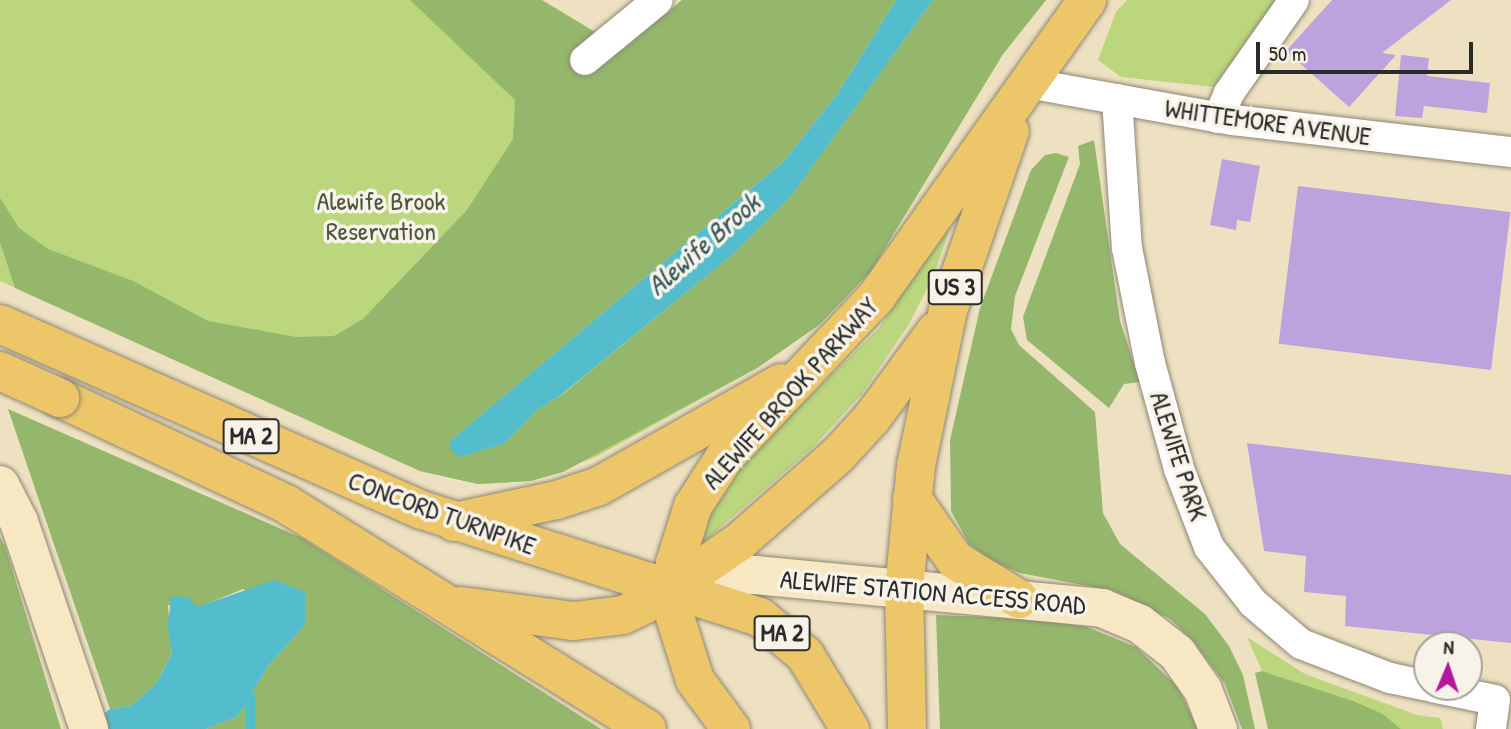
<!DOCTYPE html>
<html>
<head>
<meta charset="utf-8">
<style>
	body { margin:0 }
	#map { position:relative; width:1511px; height:729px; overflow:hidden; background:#eee1c1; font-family:"Patrick Hand",sans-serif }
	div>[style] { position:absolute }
	.green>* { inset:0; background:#bbd67c }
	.forest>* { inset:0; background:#94b76c }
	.water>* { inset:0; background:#53bdce }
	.stream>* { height:9px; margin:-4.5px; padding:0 4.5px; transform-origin:4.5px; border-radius:4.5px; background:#53bdce }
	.building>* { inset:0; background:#bca3de; transform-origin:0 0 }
	.roads { filter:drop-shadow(0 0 2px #8c8676) drop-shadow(0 0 2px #8c8676) }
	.street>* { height:30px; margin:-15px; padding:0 15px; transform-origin:15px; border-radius:15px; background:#fff }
	.secondary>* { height:38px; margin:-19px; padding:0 19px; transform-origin:19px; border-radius:19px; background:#f7e8c3 }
	.highway>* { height:38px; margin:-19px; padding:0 19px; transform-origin:19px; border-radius:19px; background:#ecc669 }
	.bridges { filter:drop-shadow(0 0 2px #8c8676) drop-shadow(0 0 2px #8c8676) }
	.highway-bridge>* { height:38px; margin:-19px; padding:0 19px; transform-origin:19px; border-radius:19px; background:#ecc669 }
	span { translate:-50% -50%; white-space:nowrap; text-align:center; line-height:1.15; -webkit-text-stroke:7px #f7f3e8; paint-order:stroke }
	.shield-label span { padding:2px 5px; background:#f7f3e8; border:2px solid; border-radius:5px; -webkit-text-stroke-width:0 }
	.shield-label { font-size:24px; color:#2b2b2b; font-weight:700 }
	.street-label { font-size:26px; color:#2b2b2b }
	.park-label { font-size:26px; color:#4f563f }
	.water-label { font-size:28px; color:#37575c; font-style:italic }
	.north { position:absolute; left:1413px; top:631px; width:70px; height:70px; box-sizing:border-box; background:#f7f3e8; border:2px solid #a5a39c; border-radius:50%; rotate:2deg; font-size:19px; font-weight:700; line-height:28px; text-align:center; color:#2b2b2b }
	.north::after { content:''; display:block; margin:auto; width:24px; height:32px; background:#b5179e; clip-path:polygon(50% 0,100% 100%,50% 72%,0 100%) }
	.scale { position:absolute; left:1256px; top:42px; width:217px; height:32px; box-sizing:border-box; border:4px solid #2b2b2b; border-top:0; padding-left:9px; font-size:21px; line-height:24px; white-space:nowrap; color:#2b2b2b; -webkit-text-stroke:5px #f7f3e8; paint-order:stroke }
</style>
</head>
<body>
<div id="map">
	<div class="green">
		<i style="clip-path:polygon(0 0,542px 0,623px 49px,682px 0,896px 0,680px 248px,557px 351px,562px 395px,615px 349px,911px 36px,933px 0,1046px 0,1003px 54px,871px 271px,819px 325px,757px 368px,596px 457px,531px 481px,478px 484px,420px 471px,0 281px)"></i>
		<i style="clip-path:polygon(1127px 0,1276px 0,1214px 87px,1121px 77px,1098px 60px,1116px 12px)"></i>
		<i style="clip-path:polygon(957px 207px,934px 275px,909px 324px,861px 395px,812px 448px,698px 547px,711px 506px,748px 457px,879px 328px)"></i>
		<i style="clip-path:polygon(1247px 637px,1305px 674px,1417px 715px,1440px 718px,1443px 729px,1401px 729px,1383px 714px,1262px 671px)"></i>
	</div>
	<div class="forest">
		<i style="clip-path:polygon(410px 0,542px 0,623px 49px,682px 0,896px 0,838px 93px,784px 161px,449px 442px,460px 457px,505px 443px,537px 410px,562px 395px,733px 254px,791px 196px,933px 0,1046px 0,1003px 54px,871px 271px,819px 325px,757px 368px,563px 472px,531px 481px,478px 484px,420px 471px,15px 288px,0 242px,0 198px,19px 228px,48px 249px,133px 281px,208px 321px,296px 337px,334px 336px,363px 319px,467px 210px,513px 139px,515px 100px)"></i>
		<i style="clip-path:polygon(1094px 140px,1120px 321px,1140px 382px,1124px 384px,1109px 408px,1027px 340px,1023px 317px,1080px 164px,1078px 146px)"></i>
		<i style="clip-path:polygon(1056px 153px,1069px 157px,1015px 296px,1011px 329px,1019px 345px,1095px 412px,1103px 513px,1120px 544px,1205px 614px,1229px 646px,1243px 675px,1255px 729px,1242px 729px,1225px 684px,1193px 641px,1170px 619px,1114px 591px,1020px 573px,991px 561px,969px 544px,951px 511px,950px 440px,980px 308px,1031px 170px,1045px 155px)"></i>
		<i style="clip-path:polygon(8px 409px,302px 538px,601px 729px,206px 729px,238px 716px,269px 665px,305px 625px,243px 589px,197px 608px,168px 605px,172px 654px,155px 685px,131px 706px,110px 709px)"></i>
		<i style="clip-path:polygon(0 537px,5px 546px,61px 729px,0 729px)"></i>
		<i style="clip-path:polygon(936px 615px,1036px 619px,1087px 627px,1136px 647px,1178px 687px,1198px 729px,940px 729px)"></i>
		<i style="clip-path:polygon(1262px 671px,1353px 701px,1383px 714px,1401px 729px,1268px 729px,1255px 673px)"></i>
	</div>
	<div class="water">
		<i style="clip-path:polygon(896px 0,933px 0,791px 196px,733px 254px,561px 395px,537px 410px,505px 443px,460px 457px,452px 451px,449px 442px,784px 161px,838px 93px)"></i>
		<i style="clip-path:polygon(275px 580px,305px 592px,305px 625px,269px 665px,238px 716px,206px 729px,83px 729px,110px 709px,131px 706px,155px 685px,172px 654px,168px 626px,171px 596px,188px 597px,197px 607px)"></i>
	</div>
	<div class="stream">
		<i style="left:250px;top:696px;width:33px;rotate:90deg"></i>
	</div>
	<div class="building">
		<i style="clip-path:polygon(1332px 0,1451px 0,1382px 53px,1396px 55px,1349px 107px,1286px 51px)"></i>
		<i style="clip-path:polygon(1401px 55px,1429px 58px,1427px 76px,1490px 83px,1487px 113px,1424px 106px,1422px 118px,1395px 116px)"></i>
		<i style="clip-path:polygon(1222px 159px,1260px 166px,1250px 222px,1237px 220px,1236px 230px,1210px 225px)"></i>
		<i style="left:1298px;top:186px;width:214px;height:159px;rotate:7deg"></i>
		<i style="clip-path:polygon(1247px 443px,1511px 475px,1511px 643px,1345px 626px,1346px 596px,1304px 592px,1306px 556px,1264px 551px)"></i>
	</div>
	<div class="roads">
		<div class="street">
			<i style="left:585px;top:60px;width:94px;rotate:-39.4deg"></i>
			<i style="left:1027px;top:83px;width:209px;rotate:10.2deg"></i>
			<i style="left:1233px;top:120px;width:280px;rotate:6.6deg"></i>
			<i style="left:1117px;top:99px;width:149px;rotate:86.2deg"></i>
			<i style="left:1127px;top:248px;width:117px;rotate:78.7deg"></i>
			<i style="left:1150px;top:363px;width:110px;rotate:74.7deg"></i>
			<i style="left:1179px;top:469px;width:84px;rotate:69deg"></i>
			<i style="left:1209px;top:547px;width:71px;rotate:51.8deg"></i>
			<i style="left:1253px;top:603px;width:63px;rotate:40.5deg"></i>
			<i style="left:1301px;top:644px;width:95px;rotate:20.9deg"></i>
			<i style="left:1390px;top:678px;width:38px;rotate:12deg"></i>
			<i style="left:1218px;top:118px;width:27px;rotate:-66deg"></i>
			<i style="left:1229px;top:93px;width:113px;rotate:-55deg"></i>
			<i style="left:1432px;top:687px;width:64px;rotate:11.7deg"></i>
			<i style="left:1495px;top:700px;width:29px;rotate:98deg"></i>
		</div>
		<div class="secondary">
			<i style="left:0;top:485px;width:42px;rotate:62.8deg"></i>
			<i style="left:19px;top:522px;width:219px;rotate:71.3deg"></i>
			<i style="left:674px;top:587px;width:44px;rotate:-14.3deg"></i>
			<i style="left:717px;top:576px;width:38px;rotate:-2deg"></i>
			<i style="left:755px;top:575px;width:349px;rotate:5.4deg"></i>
			<i style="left:1102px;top:608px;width:41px;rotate:22.8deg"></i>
			<i style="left:1140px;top:624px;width:47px;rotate:38.1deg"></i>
			<i style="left:1177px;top:653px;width:45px;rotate:54.9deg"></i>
			<i style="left:1203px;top:690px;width:42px;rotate:69deg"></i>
		</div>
		<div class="highway">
			<i style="left:0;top:324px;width:461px;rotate:23.8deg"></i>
			<i style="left:422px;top:510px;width:355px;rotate:17.6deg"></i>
			<i style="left:760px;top:617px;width:59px;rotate:40.2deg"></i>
			<i style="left:805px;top:655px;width:87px;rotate:58.7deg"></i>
			<i style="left:60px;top:398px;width:250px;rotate:25.1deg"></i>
			<i style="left:286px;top:504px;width:425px;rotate:31.9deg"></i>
			<i style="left:912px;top:498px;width:75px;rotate:55.3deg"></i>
			<i style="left:955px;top:560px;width:75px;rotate:31.4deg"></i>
			<i style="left:454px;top:522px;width:105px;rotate:-12.1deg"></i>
			<i style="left:557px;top:500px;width:44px;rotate:-18.4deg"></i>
			<i style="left:599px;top:486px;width:209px;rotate:-29.5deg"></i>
			<i style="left:461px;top:606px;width:114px;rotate:7.6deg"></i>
			<i style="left:574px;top:621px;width:49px;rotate:-7deg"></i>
			<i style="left:623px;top:615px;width:39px;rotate:-26deg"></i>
			<i style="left:658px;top:598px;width:98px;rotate:-34.7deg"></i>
			<i style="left:739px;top:542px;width:132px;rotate:-41.3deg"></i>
			<i style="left:838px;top:455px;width:50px;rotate:-47.4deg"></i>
			<i style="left:872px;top:418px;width:108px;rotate:-53.7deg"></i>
			<i style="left:731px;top:729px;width:61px;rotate:-126.3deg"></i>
			<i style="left:695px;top:680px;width:66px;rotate:-107.6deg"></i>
			<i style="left:675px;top:617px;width:54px;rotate:-90deg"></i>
			<i style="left:675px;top:563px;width:60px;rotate:-72.5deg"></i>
			<i style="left:693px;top:506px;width:57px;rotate:-57.1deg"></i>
			<i style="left:724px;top:458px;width:223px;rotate:-46.6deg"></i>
			<i style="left:877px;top:296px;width:363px;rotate:-54.6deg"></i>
			<i style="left:907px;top:729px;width:139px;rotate:-91.2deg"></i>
			<i style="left:904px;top:590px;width:125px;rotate:-84.5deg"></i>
			<i style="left:916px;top:466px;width:159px;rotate:-78.4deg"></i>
			<i style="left:948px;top:310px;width:189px;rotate:-70.9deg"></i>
		</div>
	</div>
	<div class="bridges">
		<div class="highway-bridge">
			<i style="left:0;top:371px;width:66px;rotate:24.2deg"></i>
		</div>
	</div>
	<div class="shield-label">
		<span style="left:955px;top:287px">US 3</span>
		<span style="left:251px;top:436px">MA 2</span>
		<span style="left:782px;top:633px">MA 2</span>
	</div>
	<div class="street-label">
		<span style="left:1268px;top:122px;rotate:8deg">WHITTEMORE AVENUE</span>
		<span style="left:790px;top:393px;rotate:-48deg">ALEWIFE BROOK PARKWAY</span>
		<span style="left:1179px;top:456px;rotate:72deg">ALEWIFE PARK</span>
		<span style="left:442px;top:513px;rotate:20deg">CONCORD TURNPIKE</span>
		<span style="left:933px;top:592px;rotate:5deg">ALEWIFE STATION ACCESS ROAD</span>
	</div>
	<div class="park-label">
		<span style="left:381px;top:216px">Alewife Brook<br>Reservation</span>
	</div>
	<div class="water-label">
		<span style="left:703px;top:244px;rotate:-41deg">Alewife Brook</span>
	</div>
	<div class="north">N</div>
	<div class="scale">50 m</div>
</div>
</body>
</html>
